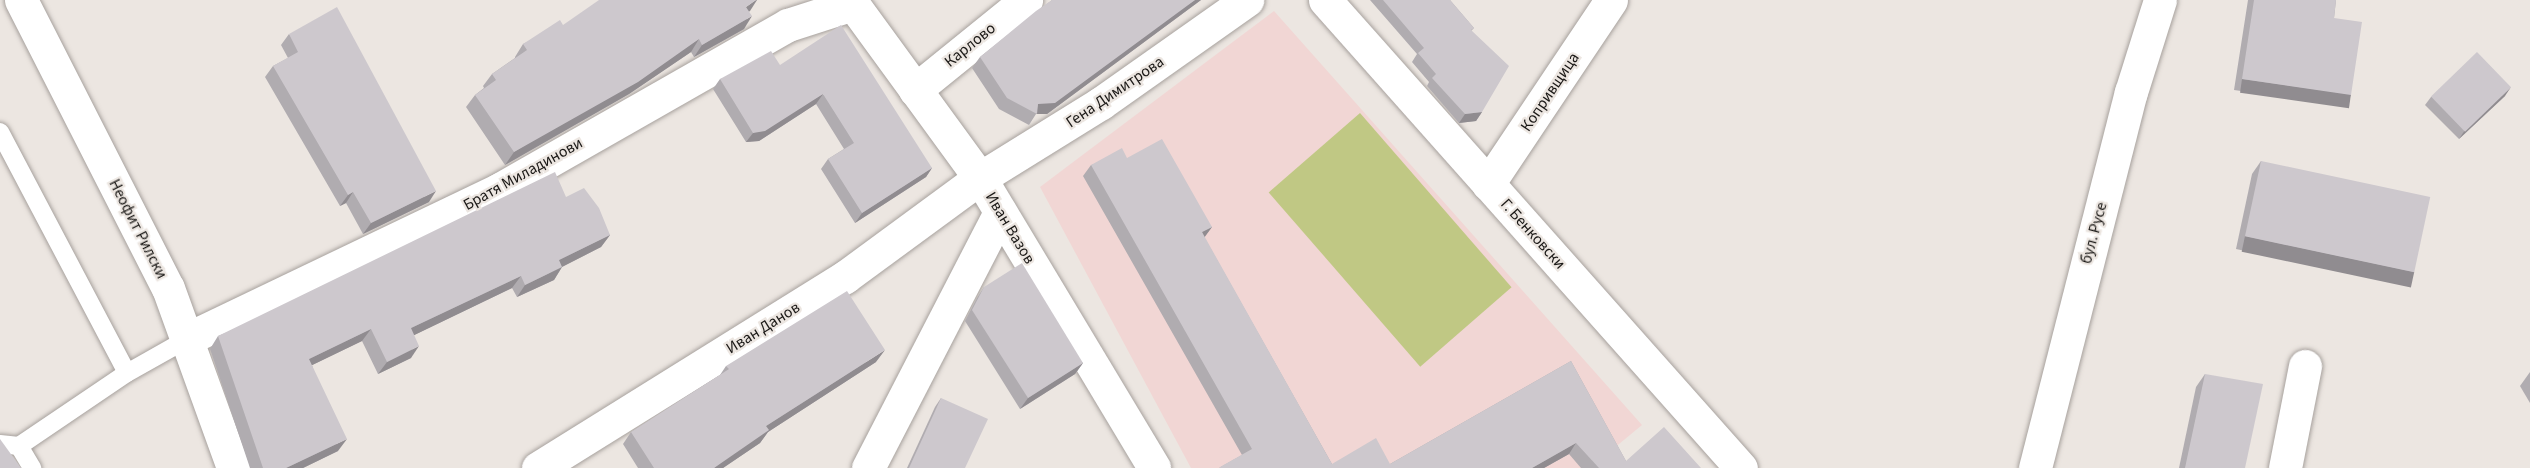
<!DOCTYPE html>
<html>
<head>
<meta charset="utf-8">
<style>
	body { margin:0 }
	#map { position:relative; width:2530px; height:468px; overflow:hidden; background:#ece6e1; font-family:"Source Sans 3",sans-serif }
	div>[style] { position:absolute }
	.education>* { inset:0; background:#f1d6d4 }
	.green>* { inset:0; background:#c0c884; transform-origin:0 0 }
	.roads { filter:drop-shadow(0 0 2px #a7a19d) drop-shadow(0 0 2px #a7a19d) }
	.service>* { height:18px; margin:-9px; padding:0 9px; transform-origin:9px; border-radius:9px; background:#fff }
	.minor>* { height:33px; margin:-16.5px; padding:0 16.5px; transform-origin:16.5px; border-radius:16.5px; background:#fff }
	.tertiary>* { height:33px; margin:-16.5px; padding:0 16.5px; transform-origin:16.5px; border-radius:16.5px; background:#fff }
	.wall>* { inset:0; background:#b0acb0 }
	.shaded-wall>* { inset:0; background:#908c90; transform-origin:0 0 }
	.building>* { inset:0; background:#cdc8cd; transform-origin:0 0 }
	span { translate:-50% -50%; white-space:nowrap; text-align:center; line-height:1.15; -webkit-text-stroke:4.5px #ece6e1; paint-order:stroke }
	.street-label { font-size:16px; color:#1a1816 }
</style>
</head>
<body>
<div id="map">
	<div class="education">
		<i style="clip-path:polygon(1274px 11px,1642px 425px,1590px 468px,1191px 468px,1040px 187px)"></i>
	</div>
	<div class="green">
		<i style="left:1360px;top:113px;width:231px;height:121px;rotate:49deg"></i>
	</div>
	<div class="roads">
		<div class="service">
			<i style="left:0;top:132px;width:272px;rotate:62.2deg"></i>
			<i style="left:0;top:444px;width:19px;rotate:6deg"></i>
			<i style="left:19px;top:446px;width:130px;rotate:-34.1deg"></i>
			<i style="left:127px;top:373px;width:71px;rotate:-29.4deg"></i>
			<i style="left:19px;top:446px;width:26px;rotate:59deg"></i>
		</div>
		<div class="minor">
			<i style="left:21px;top:0;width:323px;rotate:63deg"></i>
			<i style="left:168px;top:288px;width:191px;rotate:70.1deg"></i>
			<i style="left:850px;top:0;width:220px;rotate:53.9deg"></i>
			<i style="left:980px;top:178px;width:338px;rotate:59deg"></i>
			<i style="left:1325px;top:0;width:626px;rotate:48.37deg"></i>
			<i style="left:915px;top:90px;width:143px;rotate:-39deg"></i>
			<i style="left:1488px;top:184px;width:221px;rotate:-56.2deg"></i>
			<i style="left:189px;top:338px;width:345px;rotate:-25.6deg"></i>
			<i style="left:500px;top:189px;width:331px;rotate:-29.7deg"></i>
			<i style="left:788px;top:25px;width:68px;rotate:-17.9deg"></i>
			<i style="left:538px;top:468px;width:362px;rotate:-31.9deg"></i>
			<i style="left:845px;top:277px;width:167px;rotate:-36.3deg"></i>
			<i style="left:980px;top:178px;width:142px;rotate:-31.8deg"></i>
			<i style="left:1101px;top:103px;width:179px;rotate:-35.2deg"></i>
			<i style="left:868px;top:468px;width:288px;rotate:-62.7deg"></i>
			<i style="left:2285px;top:468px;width:104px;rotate:-78.9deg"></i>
		</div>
		<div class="tertiary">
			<i style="left:2035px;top:468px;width:388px;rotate:-75.7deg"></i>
			<i style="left:2131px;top:92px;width:96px;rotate:-72.5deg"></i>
		</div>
	</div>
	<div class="wall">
		<i style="clip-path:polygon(1052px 0,1201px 0,1047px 114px,1036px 114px,1029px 125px,999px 109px,972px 68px,980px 57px)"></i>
		<i style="clip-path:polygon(1370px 0,1450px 0,1474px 28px,1471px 31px,1482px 112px,1476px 121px,1459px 123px,1427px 86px,1429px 82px,1412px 62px,1417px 54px)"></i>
		<i style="clip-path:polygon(2248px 0,2336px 0,2334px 18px,2351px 95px,2344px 106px,2234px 90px)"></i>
		<i style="clip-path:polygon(749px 11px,744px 29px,694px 57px,691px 52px,629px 94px,505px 165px,466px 107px,475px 95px,484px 88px,483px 86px,492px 74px,515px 58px,515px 57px,523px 44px,563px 25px)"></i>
		<i style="clip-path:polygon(289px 34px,429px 202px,363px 234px,346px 203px,340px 206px,265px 77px,273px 66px,288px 58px,281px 45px)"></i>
		<i style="clip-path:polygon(780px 65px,932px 168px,926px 177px,855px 223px,821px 169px,828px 159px,844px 149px,816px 104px,759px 141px,746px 142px,713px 89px,720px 79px)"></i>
		<i style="clip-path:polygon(2505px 96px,2459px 139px,2425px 105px,2431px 97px)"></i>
		<i style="clip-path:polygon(1127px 158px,1212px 227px,1204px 237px,1332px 464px,1390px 464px,1571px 361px,1626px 461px,1701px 468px,1581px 468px,1569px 454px,1544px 468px,1219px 468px,1242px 455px,1083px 176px,1091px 165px)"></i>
		<i style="clip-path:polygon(2261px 161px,2414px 272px,2405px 285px,2236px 249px,2252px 174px)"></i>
		<i style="clip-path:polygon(566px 197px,610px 235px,601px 247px,562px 267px,554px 280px,517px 297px,512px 288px,414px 335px,411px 358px,378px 374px,362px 341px,312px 365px,338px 451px,303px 468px,250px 468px,210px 349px,218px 336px)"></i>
		<i style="clip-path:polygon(984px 287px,1083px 363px,1075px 374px,1020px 409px,965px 321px,977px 298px)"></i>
		<i style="clip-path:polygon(876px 362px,768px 432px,760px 443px,723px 468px,638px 468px,623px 444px,631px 432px,720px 375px,726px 366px)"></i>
		<i style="clip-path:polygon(2530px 372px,2530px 403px,2520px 386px)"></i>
		<i style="clip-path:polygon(2205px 374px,2245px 468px,2179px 468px,2196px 387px)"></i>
		<i style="clip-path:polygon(941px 398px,965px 468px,907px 468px,935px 407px)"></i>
	</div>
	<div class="shaded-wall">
		<i style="clip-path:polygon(756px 0,757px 0,750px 11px,738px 19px,746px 7px)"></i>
		<i style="clip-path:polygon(1195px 0,1201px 0,1047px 114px,1036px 114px,1038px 104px)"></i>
		<i style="clip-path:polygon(752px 16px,744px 29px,694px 57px,702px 45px)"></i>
		<i style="clip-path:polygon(699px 39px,691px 52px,629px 94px,505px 165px,514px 152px)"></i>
		<i style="left:2242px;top:79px;width:110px;height:14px;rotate:8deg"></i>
		<i style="clip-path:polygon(2511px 87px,2505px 96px,2459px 139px,2465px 130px)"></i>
		<i style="clip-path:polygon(823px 94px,816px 104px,759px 141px,746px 142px,753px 133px)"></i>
		<i style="clip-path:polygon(1482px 112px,1476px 121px,1459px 123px,1465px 114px)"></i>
		<i style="clip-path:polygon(932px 168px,926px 177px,855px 223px,862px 213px)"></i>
		<i style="clip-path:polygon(436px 191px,429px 202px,363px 234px,371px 223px)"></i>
		<i style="clip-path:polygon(353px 192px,346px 203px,340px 206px,348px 195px)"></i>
		<i style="clip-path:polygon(1212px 227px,1204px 238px,1202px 232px)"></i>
		<i style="clip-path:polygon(610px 235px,601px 247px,550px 273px,559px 260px)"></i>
		<i style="left:2245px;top:236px;width:173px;height:16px;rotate:12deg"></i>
		<i style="clip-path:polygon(562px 267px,554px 280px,517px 297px,525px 285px)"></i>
		<i style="clip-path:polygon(521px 276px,512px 288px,402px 341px,411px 328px)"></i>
		<i style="clip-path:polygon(371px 329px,362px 341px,300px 371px,309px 359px)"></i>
		<i style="clip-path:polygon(419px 346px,411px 358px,378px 374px,387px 362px)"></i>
		<i style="clip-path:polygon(885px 350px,876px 362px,768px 432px,760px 443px,723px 468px,714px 468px,766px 426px)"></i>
		<i style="clip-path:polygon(1083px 363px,1075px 374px,1020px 409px,1028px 398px)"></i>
		<i style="clip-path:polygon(347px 439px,338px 451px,303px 468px,286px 468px)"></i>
		<i style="clip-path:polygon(1576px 443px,1569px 454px,1544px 468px,1532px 468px)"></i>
	</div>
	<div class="building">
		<i style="clip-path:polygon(599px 0,756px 0,746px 7px,752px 16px,702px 45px,699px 39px,638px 82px,514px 152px,475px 95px,496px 80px,492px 74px,527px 50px,523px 44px,560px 20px,563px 25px)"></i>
		<i style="clip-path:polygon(1052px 0,1195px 0,1055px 103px,1038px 104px,1037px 114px,1007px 98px,980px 57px,1036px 11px)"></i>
		<i style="clip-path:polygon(1383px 0,1450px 0,1474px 28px,1471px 30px,1509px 66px,1482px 112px,1465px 114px,1432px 78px,1436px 74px,1418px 53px,1424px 48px)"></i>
		<i style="clip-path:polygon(2254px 0,2336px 0,2334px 18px,2362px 22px,2351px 95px,2242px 79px)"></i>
		<i style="clip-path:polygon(337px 7px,436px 191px,371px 223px,353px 192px,348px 195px,273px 66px,298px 52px,289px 34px)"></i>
		<i style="clip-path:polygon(841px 25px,932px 168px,862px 213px,828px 159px,854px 143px,823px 94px,765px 131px,753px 133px,720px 79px,771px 51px,780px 65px)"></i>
		<i style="left:2477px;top:52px;width:49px;height:64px;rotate:46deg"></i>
		<i style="clip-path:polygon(1162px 139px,1212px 227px,1202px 232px,1332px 464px,1376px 438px,1390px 464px,1571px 361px,1626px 461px,1664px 427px,1701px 468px,1599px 468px,1576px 443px,1532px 468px,1220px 468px,1220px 467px,1252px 449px,1091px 165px,1122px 148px,1127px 158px)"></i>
		<i style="left:2261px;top:161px;width:173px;height:77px;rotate:12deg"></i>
		<i style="clip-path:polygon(555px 172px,566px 197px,584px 188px,599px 208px,610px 235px,559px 260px,562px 267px,525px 285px,521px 276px,411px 328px,419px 346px,387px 362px,371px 329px,309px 359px,347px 439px,286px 468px,263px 468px,218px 336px)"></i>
		<i style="clip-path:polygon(1022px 263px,1083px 363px,1028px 398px,972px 310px,984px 287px)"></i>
		<i style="clip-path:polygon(847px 291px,885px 350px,766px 426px,769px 430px,714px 468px,654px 468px,631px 432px,729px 369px,726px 366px)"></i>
		<i style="clip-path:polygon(2205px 374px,2263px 384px,2245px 468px,2185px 468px)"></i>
		<i style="clip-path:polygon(941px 398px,988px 419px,965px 468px,909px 468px)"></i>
		<i style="clip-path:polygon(0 439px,21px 468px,0 468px)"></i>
	</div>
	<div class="street-label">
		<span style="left:970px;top:45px;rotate:-39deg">Карлово</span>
		<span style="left:1115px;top:92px;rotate:-34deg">Гена Димитрова</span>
		<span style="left:1550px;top:92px;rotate:-56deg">Копривщица</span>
		<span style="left:523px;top:174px;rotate:-29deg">Братя Миладинови</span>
		<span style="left:1010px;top:228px;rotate:59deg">Иван Вазов</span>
		<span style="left:138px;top:229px;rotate:63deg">Неофит Рилски</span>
		<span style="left:2094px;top:233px;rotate:-75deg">бул. Русе</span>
		<span style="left:1533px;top:234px;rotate:48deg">Г. Бенковски</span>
		<span style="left:763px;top:328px;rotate:-32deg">Иван Данов</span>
	</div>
</div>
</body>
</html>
